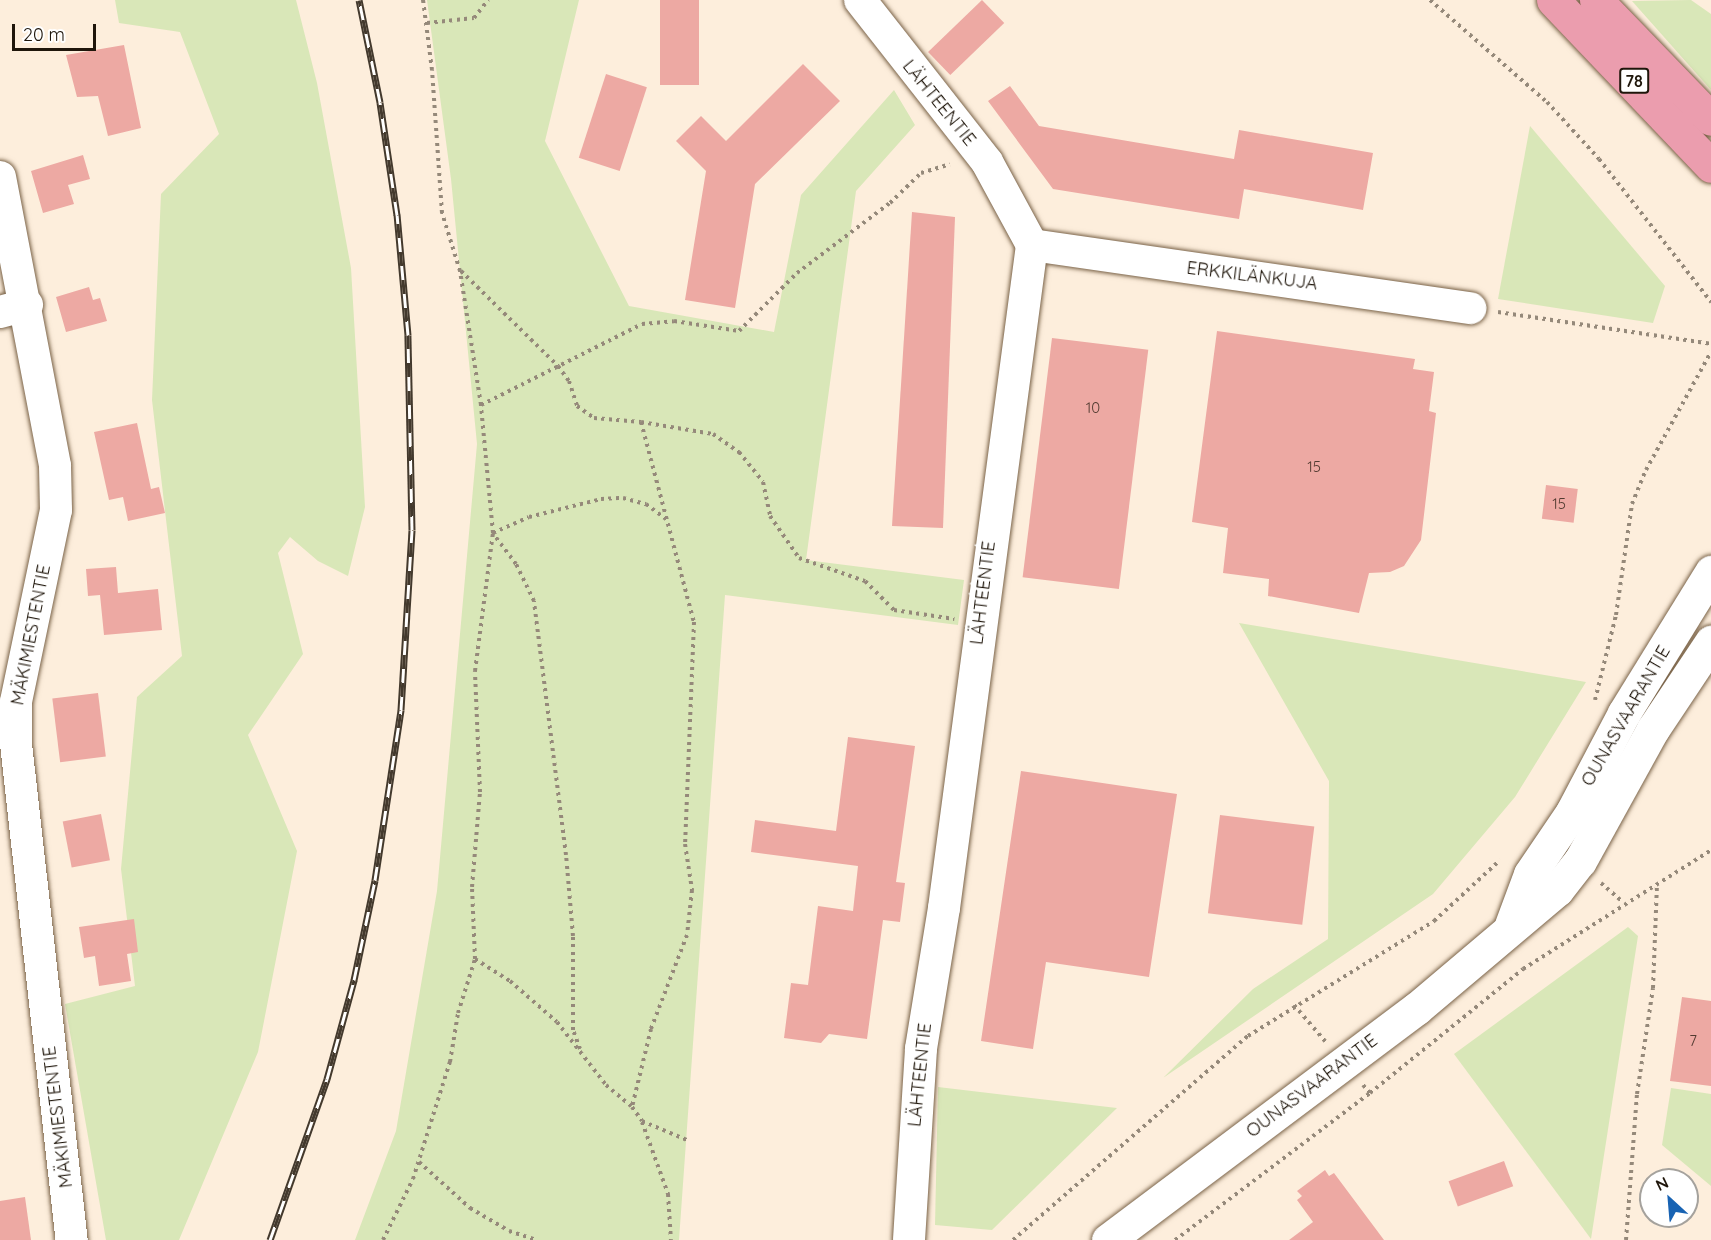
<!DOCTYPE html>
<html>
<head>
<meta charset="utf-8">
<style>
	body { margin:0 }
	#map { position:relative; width:1711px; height:1240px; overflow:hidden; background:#fdeedc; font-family:Quicksand,sans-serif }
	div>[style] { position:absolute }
	.green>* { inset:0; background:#d9e7b8 }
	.building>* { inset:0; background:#eda9a3; transform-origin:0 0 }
	.path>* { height:4px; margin-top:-2px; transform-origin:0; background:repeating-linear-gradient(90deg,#95897a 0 3px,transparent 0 7.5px) }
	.roads { filter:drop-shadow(0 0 2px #7a6348) drop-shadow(0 0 2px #7a6348) }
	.minor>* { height:32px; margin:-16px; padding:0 16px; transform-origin:16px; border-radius:16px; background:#fff }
	.tertiary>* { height:33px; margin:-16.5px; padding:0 16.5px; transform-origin:16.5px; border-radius:16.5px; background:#fff }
	.primary>* { height:33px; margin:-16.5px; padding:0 16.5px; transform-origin:16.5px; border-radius:16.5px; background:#eb9dae }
	.rail>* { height:7px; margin-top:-3.5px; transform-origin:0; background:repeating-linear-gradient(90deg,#fff 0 14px,#43392d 0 28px); box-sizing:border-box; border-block:2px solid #43392d }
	span { translate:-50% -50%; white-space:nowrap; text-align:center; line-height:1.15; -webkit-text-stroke:5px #fff; paint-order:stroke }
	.number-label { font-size:15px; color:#523b31 }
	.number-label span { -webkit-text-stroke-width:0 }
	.shield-label span { padding:2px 4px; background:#fff; border:2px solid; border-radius:4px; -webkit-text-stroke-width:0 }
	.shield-label { font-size:16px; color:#1f160b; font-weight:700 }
	.street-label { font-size:18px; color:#1f160b }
	.north { position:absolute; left:1639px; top:1168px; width:60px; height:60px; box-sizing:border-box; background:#fff; border:2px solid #a5a29d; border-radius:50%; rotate:334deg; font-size:16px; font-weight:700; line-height:24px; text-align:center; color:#1f160b }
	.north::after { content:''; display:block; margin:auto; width:21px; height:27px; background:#1863b3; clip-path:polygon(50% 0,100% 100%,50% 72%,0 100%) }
	.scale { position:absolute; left:12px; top:24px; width:84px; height:27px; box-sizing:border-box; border:3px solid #1f160b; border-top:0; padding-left:8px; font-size:18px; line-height:21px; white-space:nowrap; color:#1f160b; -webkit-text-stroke:4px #fff; paint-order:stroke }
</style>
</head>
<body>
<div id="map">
	<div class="green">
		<i style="clip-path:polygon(115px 0,296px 0,317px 83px,351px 268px,365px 507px,348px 576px,318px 561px,290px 537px,278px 553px,303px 654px,248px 735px,297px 851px,258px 1052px,179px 1240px,106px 1240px,65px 1004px,135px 986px,121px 869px,137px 697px,182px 656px,152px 400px,161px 194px,219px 134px,180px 32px,119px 23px)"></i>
		<i style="clip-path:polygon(427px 0,579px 0,545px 141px,629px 306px,774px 332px,801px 195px,894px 90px,915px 125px,856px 191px,806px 560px,964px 580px,958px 625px,725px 595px,679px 1240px,355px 1240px,396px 1131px,437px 891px,477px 444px,451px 179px)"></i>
		<i style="clip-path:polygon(1691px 0,1711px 14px,1711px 90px,1632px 1px)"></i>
		<i style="clip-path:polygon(1530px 126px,1665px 286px,1653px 323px,1498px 299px)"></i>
		<i style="clip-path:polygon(1239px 623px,1586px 682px,1515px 797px,1433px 894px,1163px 1078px,1253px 989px,1328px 939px,1329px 781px)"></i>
		<i style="clip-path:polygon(1628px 927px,1638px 936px,1591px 1239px,1454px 1054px)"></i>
		<i style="clip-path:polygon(938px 1087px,1117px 1108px,992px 1230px,935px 1225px)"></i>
		<i style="clip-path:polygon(1671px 1088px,1711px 1094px,1711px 1186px,1662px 1145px)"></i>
	</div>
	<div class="building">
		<i style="left:660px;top:0;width:39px;height:85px"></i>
		<i style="left:982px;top:0;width:32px;height:75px;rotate:46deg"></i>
		<i style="clip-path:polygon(124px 45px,141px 128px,108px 136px,98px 96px,77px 97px,66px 55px)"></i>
		<i style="clip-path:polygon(803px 64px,840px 101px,755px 184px,735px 308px,685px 300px,706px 171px,676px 141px,701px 116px,726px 141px)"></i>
		<i style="left:606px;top:74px;width:43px;height:88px;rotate:18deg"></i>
		<i style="clip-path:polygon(1010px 86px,1039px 126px,1234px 159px,1239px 130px,1373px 153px,1363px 210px,1244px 189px,1239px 219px,1053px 189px,988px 101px)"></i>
		<i style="clip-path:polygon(83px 155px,90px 179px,68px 185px,74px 204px,43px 213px,31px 171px)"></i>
		<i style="clip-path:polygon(912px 212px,955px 217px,943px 528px,892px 526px)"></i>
		<i style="clip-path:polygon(89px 287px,93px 300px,100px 298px,107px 321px,66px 332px,56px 297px)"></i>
		<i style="clip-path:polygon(1217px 331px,1415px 359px,1413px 369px,1434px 372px,1429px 411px,1436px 413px,1421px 540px,1404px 566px,1390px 572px,1369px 573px,1359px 613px,1268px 596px,1269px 579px,1223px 573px,1228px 528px,1192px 522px)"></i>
		<i style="left:1052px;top:338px;width:97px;height:241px;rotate:7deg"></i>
		<i style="clip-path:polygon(137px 423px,151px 489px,159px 487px,165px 513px,128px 521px,123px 497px,109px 500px,94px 432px)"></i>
		<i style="left:1546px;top:485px;width:32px;height:34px;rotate:7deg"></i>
		<i style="clip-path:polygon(116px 567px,118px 593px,158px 589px,162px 630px,104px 635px,100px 595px,88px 596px,86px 569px)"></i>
		<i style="left:98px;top:693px;width:64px;height:46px;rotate:83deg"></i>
		<i style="clip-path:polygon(848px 737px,915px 746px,896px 882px,905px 883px,900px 922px,883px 920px,867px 1039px,829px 1034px,821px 1043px,784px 1038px,791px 983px,808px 985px,818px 906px,853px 911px,858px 866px,751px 852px,755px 820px,836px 831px)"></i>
		<i style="clip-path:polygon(1021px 771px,1177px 794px,1149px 977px,1046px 962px,1033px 1049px,981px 1041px)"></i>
		<i style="left:101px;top:814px;width:47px;height:39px;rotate:79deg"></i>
		<i style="left:1220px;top:815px;width:95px;height:99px;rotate:7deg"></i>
		<i style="clip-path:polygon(134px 919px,138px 952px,127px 954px,131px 981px,99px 986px,95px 956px,84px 958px,79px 927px)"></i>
		<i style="clip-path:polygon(1682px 997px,1711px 1001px,1711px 1086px,1670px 1081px)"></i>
		<i style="left:1504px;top:1161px;width:27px;height:59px;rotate:70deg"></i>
		<i style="clip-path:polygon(1325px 1170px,1329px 1176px,1334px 1173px,1384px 1240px,1289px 1240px,1313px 1222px,1297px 1200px,1302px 1196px,1297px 1191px)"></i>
		<i style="clip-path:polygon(25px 1197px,31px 1240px,0 1240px,0 1201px)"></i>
	</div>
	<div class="path">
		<i style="left:1430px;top:0;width:155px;rotate:41.1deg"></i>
		<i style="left:1547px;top:102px;width:77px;rotate:47.6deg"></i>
		<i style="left:1599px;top:159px;width:182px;rotate:51.9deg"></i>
		<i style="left:427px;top:23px;width:47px;rotate:-6.1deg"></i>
		<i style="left:474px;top:18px;width:23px;rotate:-52deg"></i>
		<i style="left:461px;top:271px;width:136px;rotate:44.4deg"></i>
		<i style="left:558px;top:366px;width:19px;rotate:54deg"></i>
		<i style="left:569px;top:381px;width:26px;rotate:72deg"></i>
		<i style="left:577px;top:406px;width:21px;rotate:35deg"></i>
		<i style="left:594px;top:418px;width:47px;rotate:4.9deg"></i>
		<i style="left:641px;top:422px;width:73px;rotate:9.5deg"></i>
		<i style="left:713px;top:434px;width:32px;rotate:35deg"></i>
		<i style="left:739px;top:452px;width:38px;rotate:51deg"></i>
		<i style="left:763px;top:482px;width:35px;rotate:78deg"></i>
		<i style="left:770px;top:516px;width:51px;rotate:55.4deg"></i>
		<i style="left:799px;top:558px;width:70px;rotate:19.2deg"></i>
		<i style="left:865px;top:581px;width:41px;rotate:45deg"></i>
		<i style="left:894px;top:610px;width:61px;rotate:8.5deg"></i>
		<i style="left:1498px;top:312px;width:215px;rotate:8.5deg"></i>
		<i style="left:481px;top:405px;width:180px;rotate:-26.7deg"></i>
		<i style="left:642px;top:324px;width:32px;rotate:-5deg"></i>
		<i style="left:674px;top:321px;width:66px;rotate:8.7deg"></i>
		<i style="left:739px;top:331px;width:82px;rotate:-45deg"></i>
		<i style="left:797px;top:273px;width:116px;rotate:-37deg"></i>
		<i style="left:890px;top:203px;width:43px;rotate:-44.1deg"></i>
		<i style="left:921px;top:173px;width:30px;rotate:-17deg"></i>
		<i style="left:641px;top:422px;width:207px;rotate:75.2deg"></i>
		<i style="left:694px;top:622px;width:222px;rotate:92.3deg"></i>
		<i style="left:685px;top:844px;width:47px;rotate:81.3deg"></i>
		<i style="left:692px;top:890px;width:45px;rotate:96.3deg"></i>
		<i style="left:687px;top:935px;width:101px;rotate:111deg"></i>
		<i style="left:651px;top:1029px;width:80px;rotate:103.7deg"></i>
		<i style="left:632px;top:1107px;width:17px;rotate:54deg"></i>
		<i style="left:642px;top:1121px;width:49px;rotate:22.9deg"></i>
		<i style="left:1595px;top:700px;width:88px;rotate:-76.1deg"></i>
		<i style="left:1616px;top:615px;width:112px;rotate:-81.8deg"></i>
		<i style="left:1632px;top:504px;width:37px;rotate:-68deg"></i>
		<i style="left:1646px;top:470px;width:135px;rotate:-61.2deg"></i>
		<i style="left:1601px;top:883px;width:30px;rotate:41deg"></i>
		<i style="left:475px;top:959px;width:41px;rotate:32.2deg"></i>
		<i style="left:510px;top:981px;width:62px;rotate:41.1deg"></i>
		<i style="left:557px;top:1022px;width:80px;rotate:52.1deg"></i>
		<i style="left:606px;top:1085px;width:33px;rotate:40deg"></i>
		<i style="left:1294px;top:1005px;width:48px;rotate:49.3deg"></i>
		<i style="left:580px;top:1049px;width:20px;rotate:-110deg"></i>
		<i style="left:573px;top:1030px;width:94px;rotate:-90deg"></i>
		<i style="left:573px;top:936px;width:81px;rotate:-94.9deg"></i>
		<i style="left:566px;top:855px;width:256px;rotate:-97.2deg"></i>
		<i style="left:534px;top:601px;width:41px;rotate:-115.9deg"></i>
		<i style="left:516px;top:564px;width:39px;rotate:-127deg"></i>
		<i style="left:493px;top:533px;width:39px;rotate:-24deg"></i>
		<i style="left:529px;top:517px;width:74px;rotate:-14deg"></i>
		<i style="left:601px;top:499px;width:22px;rotate:-3deg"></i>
		<i style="left:623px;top:498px;width:24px;rotate:15deg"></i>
		<i style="left:646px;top:504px;width:26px;rotate:37deg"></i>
		<i style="left:1363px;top:1085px;width:11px;rotate:49deg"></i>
		<i style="left:1370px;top:1093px;width:197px;rotate:-39deg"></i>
		<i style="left:1523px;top:969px;width:222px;rotate:-32.3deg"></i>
		<i style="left:642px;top:1122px;width:77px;rotate:70.1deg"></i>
		<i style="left:668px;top:1194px;width:46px;rotate:86.3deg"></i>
		<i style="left:419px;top:1162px;width:69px;rotate:42deg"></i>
		<i style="left:470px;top:1208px;width:45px;rotate:30.5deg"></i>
		<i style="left:509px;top:1231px;width:28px;rotate:18deg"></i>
		<i style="left:383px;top:1240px;width:68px;rotate:-63.8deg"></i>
		<i style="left:413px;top:1179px;width:123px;rotate:-72.5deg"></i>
		<i style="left:450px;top:1062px;width:50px;rotate:-80.7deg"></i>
		<i style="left:458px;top:1013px;width:57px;rotate:-72.5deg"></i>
		<i style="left:475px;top:959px;width:72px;rotate:-92.4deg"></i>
		<i style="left:472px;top:887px;width:95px;rotate:-85.2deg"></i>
		<i style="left:480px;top:792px;width:121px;rotate:-92.4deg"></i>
		<i style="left:475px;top:671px;width:139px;rotate:-82.6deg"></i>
		<i style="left:493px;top:533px;width:129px;rotate:-95.4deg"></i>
		<i style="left:481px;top:405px;width:136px;rotate:-98.9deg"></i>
		<i style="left:460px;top:271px;width:61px;rotate:-107.2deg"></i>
		<i style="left:442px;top:213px;width:143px;rotate:-94deg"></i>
		<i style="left:432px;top:70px;width:71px;rotate:-97.3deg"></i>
		<i style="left:1013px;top:1240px;width:311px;rotate:-41deg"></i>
		<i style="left:1248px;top:1036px;width:219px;rotate:-31.7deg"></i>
		<i style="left:1434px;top:921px;width:90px;rotate:-42.7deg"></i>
		<i style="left:1175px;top:1240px;width:244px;rotate:-37deg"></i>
		<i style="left:1626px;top:1240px;width:146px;rotate:-85.7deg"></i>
		<i style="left:1637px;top:1094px;width:107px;rotate:-81.4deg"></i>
		<i style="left:1653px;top:988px;width:104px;rotate:-87.8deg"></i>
	</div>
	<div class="roads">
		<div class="minor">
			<i style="left:860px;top:0;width:206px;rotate:51.9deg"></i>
			<i style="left:987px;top:162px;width:94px;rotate:61.5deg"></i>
			<i style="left:1032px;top:245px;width:669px;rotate:97.56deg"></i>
			<i style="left:944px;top:908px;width:143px;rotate:99.3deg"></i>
			<i style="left:921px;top:1049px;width:191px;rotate:93.6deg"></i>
			<i style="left:0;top:177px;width:294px;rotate:79.2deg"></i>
			<i style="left:55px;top:466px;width:44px;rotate:88.7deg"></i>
			<i style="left:56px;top:510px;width:196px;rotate:101.8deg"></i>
			<i style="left:16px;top:702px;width:42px;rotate:90deg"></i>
			<i style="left:16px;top:744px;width:499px;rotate:83.6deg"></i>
			<i style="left:1032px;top:245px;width:443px;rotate:8.2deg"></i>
			<i style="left:0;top:312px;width:28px;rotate:-15deg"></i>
		</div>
		<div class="tertiary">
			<i style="left:1511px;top:925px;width:54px;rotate:-69.6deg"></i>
			<i style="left:1530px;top:874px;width:75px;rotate:-55.9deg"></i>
			<i style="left:1572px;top:812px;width:112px;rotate:-62.3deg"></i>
			<i style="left:1624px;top:713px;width:166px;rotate:-58.3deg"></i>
			<i style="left:1108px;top:1240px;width:385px;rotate:-36.9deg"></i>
			<i style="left:1416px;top:1009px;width:185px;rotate:-40.2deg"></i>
			<i style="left:1557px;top:890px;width:37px;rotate:-52deg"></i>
			<i style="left:1580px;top:861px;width:151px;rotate:-61.1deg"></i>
			<i style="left:1653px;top:729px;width:105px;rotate:-56.3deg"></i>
		</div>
		<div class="primary">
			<i style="left:1553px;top:0;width:229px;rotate:46.4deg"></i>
			<i style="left:1596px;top:0;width:165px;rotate:46deg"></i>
		</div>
	</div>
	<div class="rail">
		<i style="left:270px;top:1240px;width:171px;rotate:-70.5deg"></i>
		<i style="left:327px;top:1079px;width:103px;rotate:-74.7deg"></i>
		<i style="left:354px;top:980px;width:102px;rotate:-78.1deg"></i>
		<i style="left:375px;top:880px;width:172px;rotate:-81.3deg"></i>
		<i style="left:401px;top:710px;width:180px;rotate:-86.5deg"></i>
		<i style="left:412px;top:530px;width:195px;rotate:-91.2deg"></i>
		<i style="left:408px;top:335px;width:121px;rotate:-95.2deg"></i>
		<i style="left:397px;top:215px;width:114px;rotate:-98.6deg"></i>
		<i style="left:380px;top:102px;width:104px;rotate:-101.6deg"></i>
	</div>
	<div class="number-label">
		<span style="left:1093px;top:408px">10</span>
		<span style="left:1314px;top:467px">15</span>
		<span style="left:1559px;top:504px">15</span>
		<span style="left:1693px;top:1041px">7</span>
	</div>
	<div class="shield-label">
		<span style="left:1634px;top:81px">78</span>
	</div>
	<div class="street-label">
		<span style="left:939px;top:103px;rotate:51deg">LÄHTEENTIE</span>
		<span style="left:1252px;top:276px;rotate:7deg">ERKKILÄNKUJA</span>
		<span style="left:983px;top:593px;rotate:-83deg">LÄHTEENTIE</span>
		<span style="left:31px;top:635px;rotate:-79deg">MÄKIMIESTENTIE</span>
		<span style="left:1626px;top:716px;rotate:-60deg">OUNASVAARANTIE</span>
		<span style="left:920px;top:1075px;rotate:-84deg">LÄHTEENTIE</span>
		<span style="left:1312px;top:1086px;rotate:-37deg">OUNASVAARANTIE</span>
		<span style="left:58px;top:1117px;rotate:-97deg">MÄKIMIESTENTIE</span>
	</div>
	<div class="north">N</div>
	<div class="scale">20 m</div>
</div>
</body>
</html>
